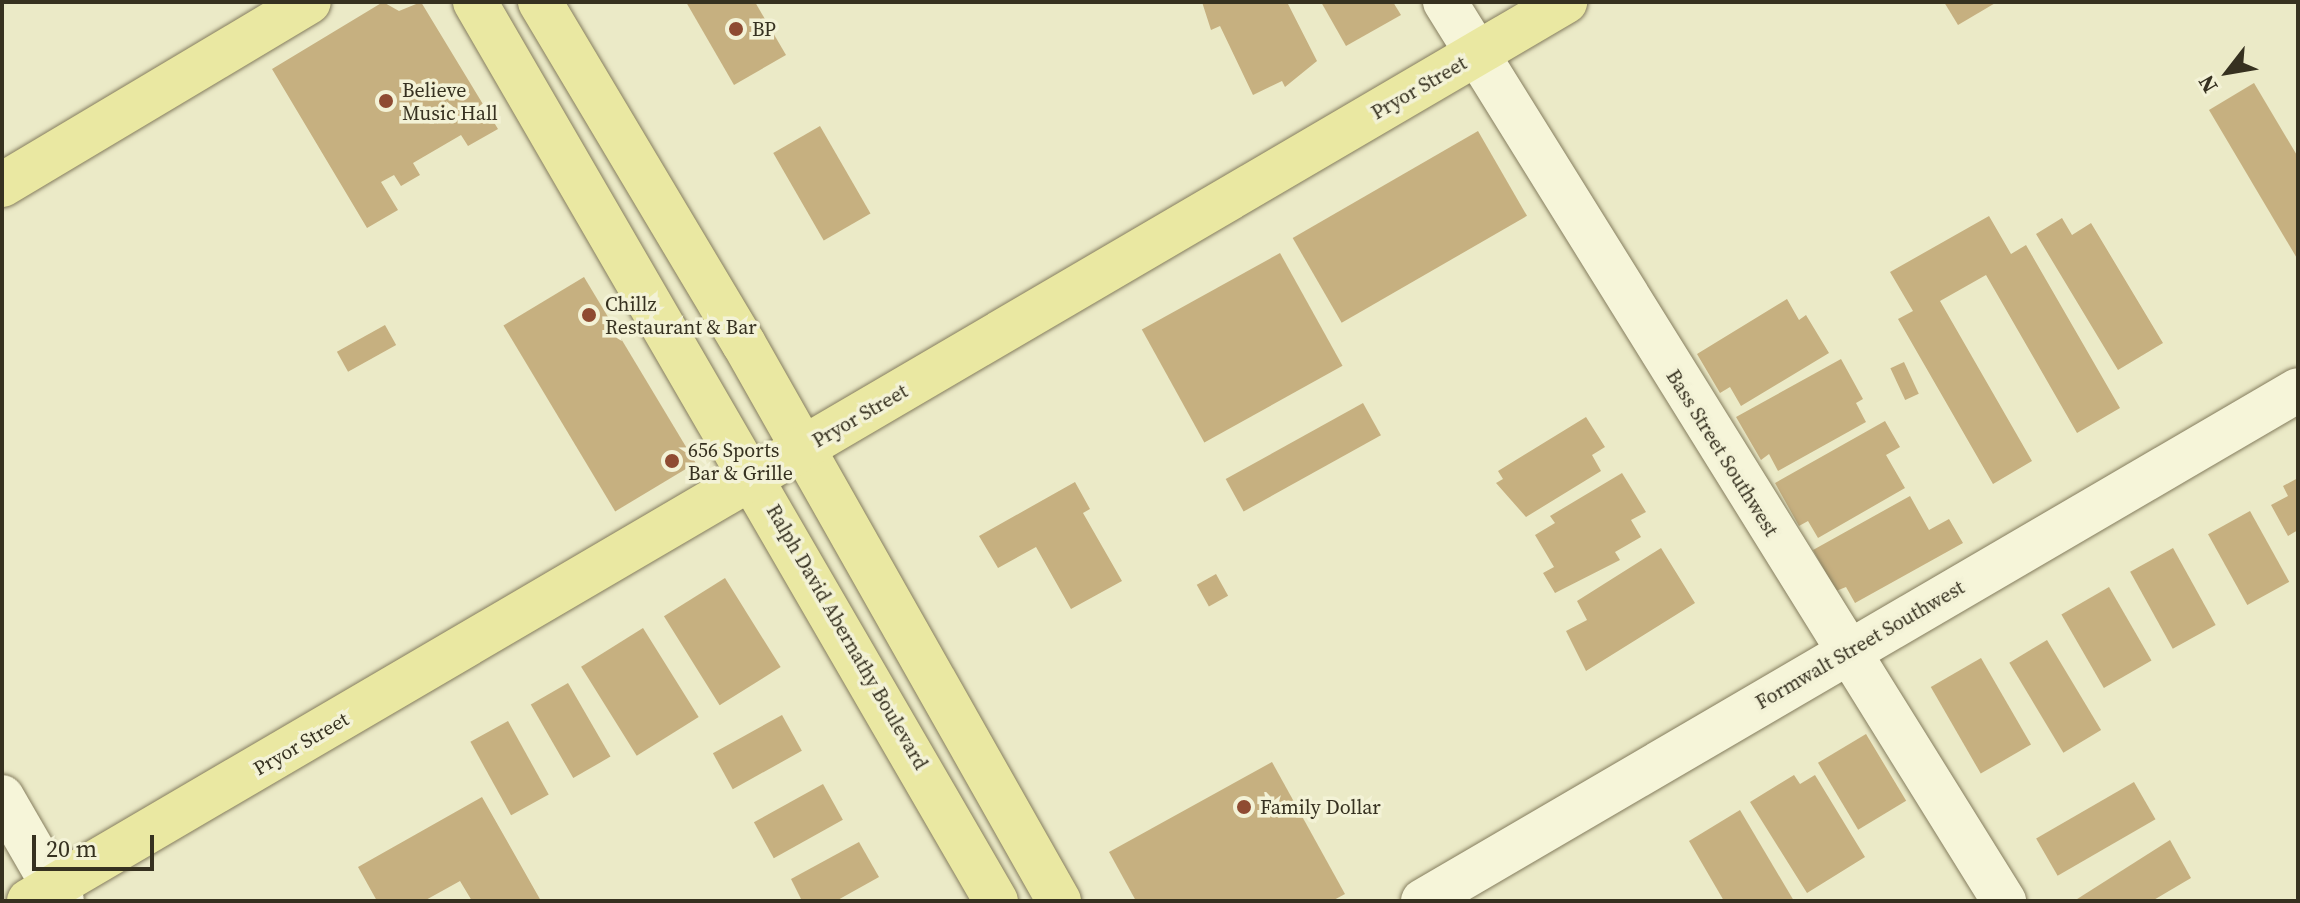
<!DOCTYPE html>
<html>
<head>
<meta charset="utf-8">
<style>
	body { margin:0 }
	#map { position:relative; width:2300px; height:903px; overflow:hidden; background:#ebeac7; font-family:"Source Serif 4",serif }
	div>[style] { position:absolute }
	.building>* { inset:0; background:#c6b080; transform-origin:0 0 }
	.roads { filter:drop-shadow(0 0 2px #857d5e) drop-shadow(0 0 2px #857d5e) }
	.minor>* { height:44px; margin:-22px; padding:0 22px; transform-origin:22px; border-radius:22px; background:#f6f5d9 }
	.major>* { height:44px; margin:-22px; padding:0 22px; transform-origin:22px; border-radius:22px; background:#eae8a2 }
	.dots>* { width:22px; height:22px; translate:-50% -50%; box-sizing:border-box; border:4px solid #f3f2d6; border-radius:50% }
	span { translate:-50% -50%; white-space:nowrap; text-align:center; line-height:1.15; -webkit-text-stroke:7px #f3f2d6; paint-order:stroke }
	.poi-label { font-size:20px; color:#363120 }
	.left { translate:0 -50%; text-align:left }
	.street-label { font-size:20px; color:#363120 }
	.frame { position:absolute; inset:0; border:4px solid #363120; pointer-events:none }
	.north { position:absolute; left:2188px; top:32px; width:80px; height:80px; -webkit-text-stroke:6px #f3f2d6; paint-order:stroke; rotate:239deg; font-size:22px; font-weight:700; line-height:32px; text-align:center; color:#363120 }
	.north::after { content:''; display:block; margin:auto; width:28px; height:36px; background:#363120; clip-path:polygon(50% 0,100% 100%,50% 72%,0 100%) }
	.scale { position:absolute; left:32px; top:835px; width:122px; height:36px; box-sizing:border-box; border:4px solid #363120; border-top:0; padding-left:10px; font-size:24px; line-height:28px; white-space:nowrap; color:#363120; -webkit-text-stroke:6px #f3f2d6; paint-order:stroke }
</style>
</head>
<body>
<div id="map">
	<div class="building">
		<i style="clip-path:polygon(383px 2px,399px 11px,421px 2px,498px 129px,468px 146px,461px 135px,413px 163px,420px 175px,401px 186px,394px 175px,381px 182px,398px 210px,367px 228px,272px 69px)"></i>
		<i style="clip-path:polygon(686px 2px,755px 2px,786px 55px,734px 85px)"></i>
		<i style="clip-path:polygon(1202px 2px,1287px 2px,1317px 61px,1285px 87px,1282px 81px,1253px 95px,1220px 26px,1211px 30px)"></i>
		<i style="clip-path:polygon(1321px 2px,1393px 2px,1401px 15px,1346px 46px)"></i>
		<i style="clip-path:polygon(1944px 2px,1997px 2px,1958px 25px)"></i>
		<i style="clip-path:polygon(2254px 83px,2298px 157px,2298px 260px,2209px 110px)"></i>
		<i style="left:820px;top:126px;width:101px;height:54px;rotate:60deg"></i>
		<i style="left:1478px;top:131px;width:98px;height:214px;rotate:60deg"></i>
		<i style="clip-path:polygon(1989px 216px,2011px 254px,2026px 245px,2120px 408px,2077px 433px,1986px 275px,1940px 301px,2032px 461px,1993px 484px,1898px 319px,1913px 311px,1890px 272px)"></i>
		<i style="clip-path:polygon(2062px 218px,2072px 235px,2091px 223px,2163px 343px,2118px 370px,2036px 234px)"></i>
		<i style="left:1280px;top:253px;width:129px;height:158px;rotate:61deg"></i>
		<i style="left:584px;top:277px;width:217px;height:94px;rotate:59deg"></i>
		<i style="clip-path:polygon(1787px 299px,1799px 320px,1806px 315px,1829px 353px,1741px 406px,1730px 387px,1720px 393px,1697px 354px)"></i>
		<i style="left:385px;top:325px;width:23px;height:55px;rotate:61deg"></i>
		<i style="clip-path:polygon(1841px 359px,1863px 399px,1856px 403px,1866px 422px,1778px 471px,1769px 454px,1761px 460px,1736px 417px)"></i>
		<i style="left:1904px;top:362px;width:35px;height:15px;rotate:65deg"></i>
		<i style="left:1363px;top:403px;width:37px;height:157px;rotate:61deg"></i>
		<i style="clip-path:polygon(1586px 417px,1605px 447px,1592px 455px,1601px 471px,1526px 517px,1496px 483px,1503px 479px,1498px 471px)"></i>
		<i style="clip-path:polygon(1885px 421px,1900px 447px,1886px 455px,1905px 488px,1818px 538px,1808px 521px,1799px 526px,1775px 483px)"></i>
		<i style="clip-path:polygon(1622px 473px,1646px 512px,1631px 520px,1641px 537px,1615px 552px,1620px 560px,1555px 593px,1543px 573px,1554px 567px,1535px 535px,1555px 523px,1550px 516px)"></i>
		<i style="clip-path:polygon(2298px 478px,2298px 530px,2288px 536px,2271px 505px,2288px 496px,2283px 486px)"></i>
		<i style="clip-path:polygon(1075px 482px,1090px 509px,1083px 513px,1122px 581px,1071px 609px,1036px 547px,998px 568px,979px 536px)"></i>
		<i style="clip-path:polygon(1910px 496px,1929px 530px,1949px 519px,1963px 543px,1855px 603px,1846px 587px,1836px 591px,1813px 550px)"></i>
		<i style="left:2250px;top:511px;width:81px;height:48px;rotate:61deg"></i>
		<i style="clip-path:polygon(1661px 548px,1695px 603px,1586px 671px,1566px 631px,1587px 620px,1577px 601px)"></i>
		<i style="left:2173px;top:548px;width:88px;height:49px;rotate:61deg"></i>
		<i style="left:1216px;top:574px;width:25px;height:22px;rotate:61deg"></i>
		<i style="left:725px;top:578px;width:105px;height:72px;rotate:58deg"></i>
		<i style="left:2109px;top:587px;width:85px;height:55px;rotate:60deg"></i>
		<i style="left:643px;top:628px;width:105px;height:73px;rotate:58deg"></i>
		<i style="left:2047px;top:640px;width:105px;height:44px;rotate:59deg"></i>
		<i style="left:1981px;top:658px;width:100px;height:58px;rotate:60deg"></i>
		<i style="left:568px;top:683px;width:85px;height:43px;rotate:60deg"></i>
		<i style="left:782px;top:715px;width:41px;height:79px;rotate:61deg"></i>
		<i style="left:508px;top:721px;width:84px;height:43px;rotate:61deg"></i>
		<i style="left:1866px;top:734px;width:78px;height:56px;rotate:59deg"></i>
		<i style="clip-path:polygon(1272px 762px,1345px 894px,1332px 901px,1136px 901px,1109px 852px)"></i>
		<i style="clip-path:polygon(1794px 775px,1800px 784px,1815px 775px,1865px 857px,1807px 893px,1750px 802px)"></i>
		<i style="left:2134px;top:782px;width:43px;height:113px;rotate:60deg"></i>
		<i style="left:823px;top:784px;width:41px;height:79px;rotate:61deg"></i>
		<i style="clip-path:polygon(482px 797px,541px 901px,472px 901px,460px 881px,424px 901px,377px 901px,358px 867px)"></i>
		<i style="clip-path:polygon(1740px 810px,1794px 901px,1724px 901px,1689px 841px)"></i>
		<i style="clip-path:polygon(2170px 840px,2191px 878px,2152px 901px,2074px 901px)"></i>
		<i style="clip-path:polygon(859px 842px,879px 877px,836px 901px,802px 901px,791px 879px)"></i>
	</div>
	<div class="roads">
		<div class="minor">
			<i style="left:1445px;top:2px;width:1059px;rotate:58.13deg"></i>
			<i style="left:2px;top:797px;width:120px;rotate:60deg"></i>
			<i style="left:1423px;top:901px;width:1013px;rotate:-30.28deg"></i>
		</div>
		<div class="major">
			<i style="left:475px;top:2px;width:1039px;rotate:59.91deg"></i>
			<i style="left:540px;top:2px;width:398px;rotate:59.2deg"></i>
			<i style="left:744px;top:344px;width:640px;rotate:60.51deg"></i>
			<i style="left:2px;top:185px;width:357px;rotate:-30.8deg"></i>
			<i style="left:29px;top:901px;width:1780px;rotate:-30.34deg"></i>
		</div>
	</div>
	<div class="dots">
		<i style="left:736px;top:29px;background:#8f4b32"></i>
		<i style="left:386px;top:101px;background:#8f4b32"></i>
		<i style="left:589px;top:315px;background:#8f4b32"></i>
		<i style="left:672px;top:461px;background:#8f4b32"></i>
		<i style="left:1244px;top:807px;background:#8f4b32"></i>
	</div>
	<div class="poi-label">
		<span class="left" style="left:752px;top:29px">BP</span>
		<span class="left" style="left:402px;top:102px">Believe<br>Music Hall</span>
		<span class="left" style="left:605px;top:316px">Chillz<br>Restaurant &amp; Bar</span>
		<span class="left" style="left:688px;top:462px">656 Sports<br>Bar &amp; Grille</span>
		<span class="left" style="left:1260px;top:807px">Family Dollar</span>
	</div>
	<div class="street-label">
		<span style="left:1419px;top:88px;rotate:-30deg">Pryor Street</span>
		<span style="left:860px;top:416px;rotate:-30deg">Pryor Street</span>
		<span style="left:1722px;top:453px;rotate:58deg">Bass Street Southwest</span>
		<span style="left:847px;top:637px;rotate:60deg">Ralph David Abernathy Boulevard</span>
		<span style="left:1860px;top:645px;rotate:-30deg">Formwalt Street Southwest</span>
		<span style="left:301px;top:744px;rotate:-30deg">Pryor Street</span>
	</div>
	<div class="frame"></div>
	<div class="north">N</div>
	<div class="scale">20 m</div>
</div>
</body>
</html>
